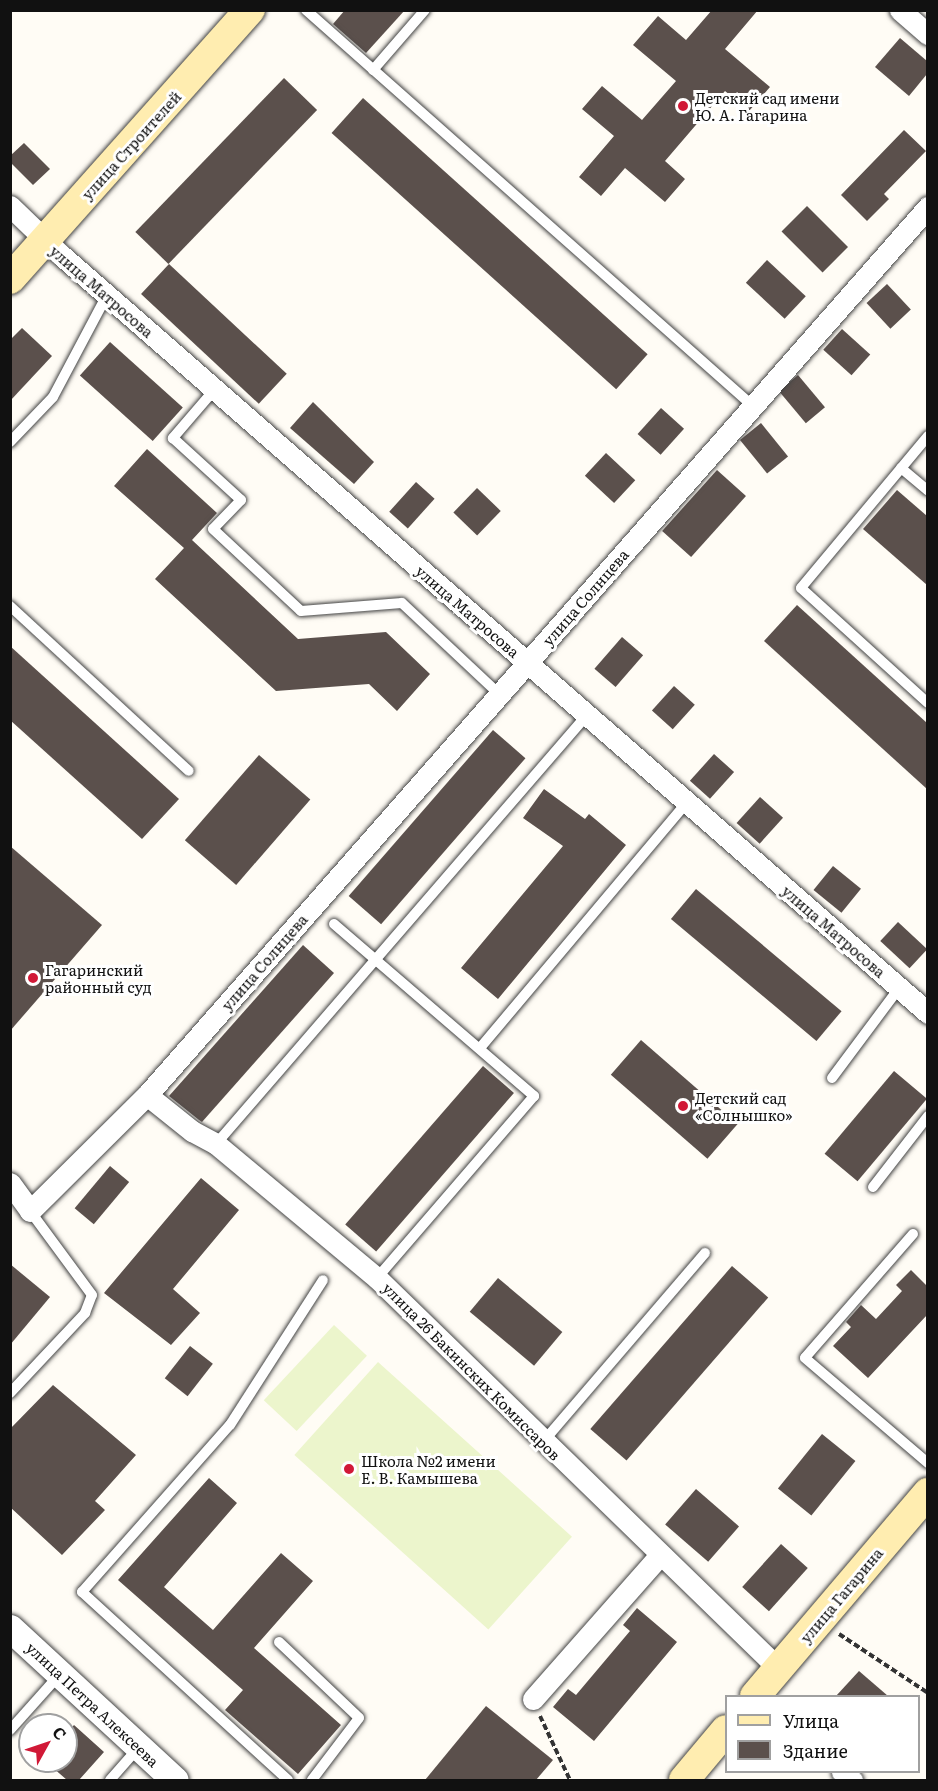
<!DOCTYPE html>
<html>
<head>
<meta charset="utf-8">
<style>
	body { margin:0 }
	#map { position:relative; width:938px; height:1791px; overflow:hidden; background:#fffcf5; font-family:Literata,serif }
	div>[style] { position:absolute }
	.pitch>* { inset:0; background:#ecf5cc; transform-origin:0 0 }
	.building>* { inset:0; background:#5b504c; transform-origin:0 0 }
	.path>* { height:4px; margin-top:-2px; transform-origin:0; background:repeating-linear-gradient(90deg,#333 0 6px,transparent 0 9px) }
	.roads { filter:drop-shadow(0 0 2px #444) drop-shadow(0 0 2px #444) }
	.service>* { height:10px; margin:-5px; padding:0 5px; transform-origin:5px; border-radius:5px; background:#fff }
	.minor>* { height:21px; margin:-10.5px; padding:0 10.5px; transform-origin:10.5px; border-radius:10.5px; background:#fff }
	.tertiary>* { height:27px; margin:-13.5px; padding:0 13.5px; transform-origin:13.5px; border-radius:13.5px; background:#fff }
	.secondary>* { height:30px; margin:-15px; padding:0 15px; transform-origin:15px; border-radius:15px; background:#ffedb0 }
	.dots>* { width:16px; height:16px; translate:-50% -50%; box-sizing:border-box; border:3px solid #fff; border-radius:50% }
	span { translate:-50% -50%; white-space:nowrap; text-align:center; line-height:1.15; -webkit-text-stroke:6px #fff; paint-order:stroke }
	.poi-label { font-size:15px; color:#111 }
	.left { translate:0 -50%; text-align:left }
	.street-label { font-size:15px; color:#111 }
	.frame { position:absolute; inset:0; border:12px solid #111; pointer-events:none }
	.legend { position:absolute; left:725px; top:1695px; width:195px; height:78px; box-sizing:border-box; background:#fff; border:2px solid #a0a0a0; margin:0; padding:8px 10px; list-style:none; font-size:18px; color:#111 }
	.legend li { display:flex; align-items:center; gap:12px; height:30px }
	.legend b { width:30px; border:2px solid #a0a0a0 }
	.north { position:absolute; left:18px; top:1713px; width:60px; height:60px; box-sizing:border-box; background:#fff; border:2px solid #a0a0a0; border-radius:50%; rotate:50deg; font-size:16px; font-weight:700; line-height:24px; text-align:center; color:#111 }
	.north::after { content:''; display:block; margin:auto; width:21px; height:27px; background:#d11937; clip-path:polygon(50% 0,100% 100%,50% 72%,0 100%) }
</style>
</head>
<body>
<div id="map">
	<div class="pitch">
		<i style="left:334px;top:1325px;width:45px;height:103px;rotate:43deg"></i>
		<i style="left:378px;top:1362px;width:261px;height:125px;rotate:42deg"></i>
	</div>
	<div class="building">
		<i style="clip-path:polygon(345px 10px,405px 10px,366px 53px,333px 24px)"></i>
		<i style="clip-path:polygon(712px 10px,758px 10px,725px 49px,770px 87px,749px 111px,725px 91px,665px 161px,685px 179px,665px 202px,625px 168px,601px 196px,579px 177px,614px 136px,582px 109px,602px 86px,642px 120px,676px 81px,633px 45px,658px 16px,686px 40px)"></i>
		<i style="clip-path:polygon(900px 38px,927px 61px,927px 74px,909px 96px,875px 67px)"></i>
		<i style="left:284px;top:78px;width:46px;height:214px;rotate:44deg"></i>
		<i style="left:363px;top:98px;width:383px;height:47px;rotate:42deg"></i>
		<i style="clip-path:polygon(904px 130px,926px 151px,884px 194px,889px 199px,867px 221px,841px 195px)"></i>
		<i style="clip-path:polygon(24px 143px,50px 169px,33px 185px,10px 162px,10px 156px)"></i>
		<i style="left:807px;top:206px;width:58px;height:36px;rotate:45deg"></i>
		<i style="left:767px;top:260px;width:53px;height:31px;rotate:43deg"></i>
		<i style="left:169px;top:264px;width:161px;height:41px;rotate:43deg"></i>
		<i style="left:887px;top:284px;width:35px;height:28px;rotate:47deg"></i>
		<i style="clip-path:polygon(22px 328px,52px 356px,10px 401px,10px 340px)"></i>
		<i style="left:842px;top:329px;width:38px;height:28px;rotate:42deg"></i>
		<i style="left:110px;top:342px;width:98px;height:45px;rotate:42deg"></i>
		<i style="left:798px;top:375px;width:42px;height:25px;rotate:50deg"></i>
		<i style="clip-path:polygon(313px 402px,374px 462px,354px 484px,290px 428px)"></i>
		<i style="left:661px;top:408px;width:31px;height:35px;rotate:42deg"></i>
		<i style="left:761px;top:423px;width:43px;height:27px;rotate:51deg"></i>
		<i style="clip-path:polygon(147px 449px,217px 513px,192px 540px,298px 639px,386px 632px,430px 674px,397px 711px,369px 684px,276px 691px,155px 579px,184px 548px,114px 486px)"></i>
		<i style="left:606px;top:453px;width:40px;height:31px;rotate:43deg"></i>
		<i style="left:717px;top:470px;width:39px;height:82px;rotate:42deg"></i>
		<i style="left:416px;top:482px;width:25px;height:40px;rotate:42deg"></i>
		<i style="left:477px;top:488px;width:33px;height:34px;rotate:44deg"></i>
		<i style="clip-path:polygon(897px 490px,927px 516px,927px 585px,863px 529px)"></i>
		<i style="clip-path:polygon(797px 605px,927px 723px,927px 789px,764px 641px)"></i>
		<i style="left:622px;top:637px;width:28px;height:42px;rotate:41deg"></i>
		<i style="clip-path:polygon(10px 646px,179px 799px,142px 839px,10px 720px)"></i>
		<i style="left:674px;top:686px;width:28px;height:33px;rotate:42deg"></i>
		<i style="left:493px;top:730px;width:43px;height:220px;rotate:41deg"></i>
		<i style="left:714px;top:754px;width:27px;height:36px;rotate:42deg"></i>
		<i style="left:259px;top:755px;width:68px;height:113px;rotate:41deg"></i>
		<i style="clip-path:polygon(544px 789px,585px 819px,589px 814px,626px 845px,498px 999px,461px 968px,563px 846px,523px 818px)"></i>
		<i style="left:760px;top:797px;width:31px;height:35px;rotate:42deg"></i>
		<i style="clip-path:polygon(10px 846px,102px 925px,10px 1031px)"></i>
		<i style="left:833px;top:866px;width:36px;height:31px;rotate:39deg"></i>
		<i style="left:696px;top:889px;width:190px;height:39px;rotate:40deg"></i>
		<i style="left:898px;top:922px;width:40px;height:26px;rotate:43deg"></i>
		<i style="clip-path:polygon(303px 945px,334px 973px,202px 1122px,199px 1120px,169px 1096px)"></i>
		<i style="left:641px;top:1040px;width:128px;height:46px;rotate:41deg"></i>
		<i style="left:483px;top:1066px;width:41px;height:210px;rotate:41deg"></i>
		<i style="left:894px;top:1071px;width:43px;height:108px;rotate:40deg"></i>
		<i style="left:110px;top:1166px;width:25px;height:55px;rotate:40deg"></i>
		<i style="clip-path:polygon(201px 1178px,239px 1210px,173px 1289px,200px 1313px,171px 1345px,104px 1293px)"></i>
		<i style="clip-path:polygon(10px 1264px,50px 1297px,10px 1345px)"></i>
		<i style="left:732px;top:1266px;width:48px;height:216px;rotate:41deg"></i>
		<i style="clip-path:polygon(911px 1270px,927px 1286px,927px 1315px,868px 1378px,833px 1346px,851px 1327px,846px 1322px,861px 1305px,876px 1319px,902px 1291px,896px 1285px)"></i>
		<i style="left:498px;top:1278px;width:84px;height:44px;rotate:40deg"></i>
		<i style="left:190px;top:1346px;width:29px;height:41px;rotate:38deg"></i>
		<i style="clip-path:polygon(53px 1385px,136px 1455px,95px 1501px,105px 1510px,62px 1555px,10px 1507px,10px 1429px)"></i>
		<i style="left:822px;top:1434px;width:43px;height:70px;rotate:39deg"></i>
		<i style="clip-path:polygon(209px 1478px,237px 1503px,164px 1587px,213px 1630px,281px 1553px,313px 1581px,254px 1648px,341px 1725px,298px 1774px,225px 1710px,243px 1690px,118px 1580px)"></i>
		<i style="left:696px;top:1489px;width:57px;height:47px;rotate:41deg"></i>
		<i style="left:781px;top:1544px;width:36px;height:58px;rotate:42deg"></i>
		<i style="clip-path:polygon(637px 1608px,677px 1642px,594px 1741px,553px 1707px,568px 1689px,576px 1695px,630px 1631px,623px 1625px)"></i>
		<i style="clip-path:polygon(859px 1671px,888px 1696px,836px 1696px)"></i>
		<i style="clip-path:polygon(486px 1706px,553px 1760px,536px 1780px,425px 1780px)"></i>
		<i style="clip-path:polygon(74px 1725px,104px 1752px,79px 1780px,67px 1780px,45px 1761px,66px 1761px,66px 1734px)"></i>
	</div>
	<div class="path">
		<i style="left:839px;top:1634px;width:107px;rotate:33.5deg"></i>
		<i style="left:540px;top:1716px;width:71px;rotate:64.9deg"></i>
	</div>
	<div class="roads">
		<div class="service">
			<i style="left:306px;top:10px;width:597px;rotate:41.54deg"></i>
			<i style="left:373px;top:70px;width:79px;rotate:-49.1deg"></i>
			<i style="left:215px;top:389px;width:65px;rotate:130.6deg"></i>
			<i style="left:173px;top:438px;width:92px;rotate:42.4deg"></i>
			<i style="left:241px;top:500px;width:40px;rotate:134deg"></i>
			<i style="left:213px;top:529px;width:120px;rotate:43deg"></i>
			<i style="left:301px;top:611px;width:101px;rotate:-4.5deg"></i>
			<i style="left:402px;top:603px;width:133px;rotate:43.2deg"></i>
			<i style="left:928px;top:436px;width:198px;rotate:129.9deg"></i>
			<i style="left:801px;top:588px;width:171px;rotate:42.2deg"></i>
			<i style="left:10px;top:442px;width:62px;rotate:-46.3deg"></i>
			<i style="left:53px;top:397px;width:115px;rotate:-62.1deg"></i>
			<i style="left:901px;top:468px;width:35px;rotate:40deg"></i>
			<i style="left:10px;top:606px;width:243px;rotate:42.7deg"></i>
			<i style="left:334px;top:924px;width:264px;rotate:40.7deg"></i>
			<i style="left:534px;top:1096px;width:240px;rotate:130.8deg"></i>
			<i style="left:480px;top:1048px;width:322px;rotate:-49.9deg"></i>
			<i style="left:832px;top:1078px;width:112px;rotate:-53.3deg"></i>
			<i style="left:216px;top:1144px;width:567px;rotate:-49.15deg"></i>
			<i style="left:873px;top:1187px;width:90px;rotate:-52.2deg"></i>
			<i style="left:913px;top:1234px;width:164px;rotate:131.1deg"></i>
			<i style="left:805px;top:1358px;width:162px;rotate:40.5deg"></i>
			<i style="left:10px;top:1393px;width:110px;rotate:-46.8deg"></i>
			<i style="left:85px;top:1313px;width:19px;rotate:-69deg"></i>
			<i style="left:92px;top:1295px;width:104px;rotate:-126.4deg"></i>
			<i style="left:543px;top:1442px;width:249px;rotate:-49.4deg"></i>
			<i style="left:279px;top:1642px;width:110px;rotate:43.5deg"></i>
			<i style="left:359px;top:1718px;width:78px;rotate:127.2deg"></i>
			<i style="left:10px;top:1730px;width:75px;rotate:-48.2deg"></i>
			<i style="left:110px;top:1780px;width:44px;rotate:-48.7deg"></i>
			<i style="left:288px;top:1780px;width:279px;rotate:-137.6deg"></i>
			<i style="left:82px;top:1592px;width:223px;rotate:-48.5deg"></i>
			<i style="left:230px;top:1425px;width:172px;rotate:-57.3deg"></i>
		</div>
		<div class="minor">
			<i style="left:900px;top:10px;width:37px;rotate:41deg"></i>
			<i style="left:10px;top:206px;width:71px;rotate:43.9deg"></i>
			<i style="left:61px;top:255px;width:1152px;rotate:41.16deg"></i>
			<i style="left:147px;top:1095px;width:58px;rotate:38.7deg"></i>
			<i style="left:192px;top:1131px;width:27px;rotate:28deg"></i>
			<i style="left:216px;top:1144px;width:209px;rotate:39.8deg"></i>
			<i style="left:377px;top:1278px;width:559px;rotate:44.2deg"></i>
			<i style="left:10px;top:1183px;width:34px;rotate:54deg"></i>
			<i style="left:30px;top:1211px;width:165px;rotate:-44.8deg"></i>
			<i style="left:147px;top:1095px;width:1183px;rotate:-48.67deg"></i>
			<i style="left:533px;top:1699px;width:191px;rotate:-48.6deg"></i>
			<i style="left:842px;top:1772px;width:13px;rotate:39deg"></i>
		</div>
		<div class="tertiary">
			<i style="left:10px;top:1628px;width:224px;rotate:42.7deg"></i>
		</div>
		<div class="secondary">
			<i style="left:10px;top:279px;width:361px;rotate:-48.3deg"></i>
			<i style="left:755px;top:1696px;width:267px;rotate:-49.6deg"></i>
			<i style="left:684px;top:1780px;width:65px;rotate:-50deg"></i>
		</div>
	</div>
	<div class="dots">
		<i style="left:683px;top:106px;background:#d11937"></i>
		<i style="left:33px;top:978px;background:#d11937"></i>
		<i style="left:683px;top:1106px;background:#d11937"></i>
		<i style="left:349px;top:1469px;background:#d11937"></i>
	</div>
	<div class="poi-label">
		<span class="left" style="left:695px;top:106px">Детский сад имени<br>Ю. А. Гагарина</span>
		<span class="left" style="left:45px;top:978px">Гагаринский<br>районный суд</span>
		<span class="left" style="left:695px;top:1106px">Детский сад<br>«Солнышко»</span>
		<span class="left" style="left:361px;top:1469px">Школа №2 имени<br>Е. В. Камышева</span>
	</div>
	<div class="street-label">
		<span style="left:131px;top:145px;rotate:-48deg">улица Строителей</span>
		<span style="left:102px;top:291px;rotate:41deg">улица Матросова</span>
		<span style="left:585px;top:597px;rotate:-49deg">улица Солнцева</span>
		<span style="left:468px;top:611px;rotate:41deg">улица Матросова</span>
		<span style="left:834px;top:931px;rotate:41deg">улица Матросова</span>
		<span style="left:264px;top:962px;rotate:-49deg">улица Солнцева</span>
		<span style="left:472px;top:1371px;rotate:45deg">улица 26 Бакинских Комиссаров</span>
		<span style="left:841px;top:1595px;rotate:-50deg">улица Гагарина</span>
		<span style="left:93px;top:1704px;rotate:43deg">улица Петра Алексеева</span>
	</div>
	<div class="frame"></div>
	<ul class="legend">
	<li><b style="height:8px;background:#ffedb0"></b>Улица</li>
	<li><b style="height:16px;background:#5b504c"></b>Здание</li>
	</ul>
	<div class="north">С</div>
</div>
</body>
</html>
